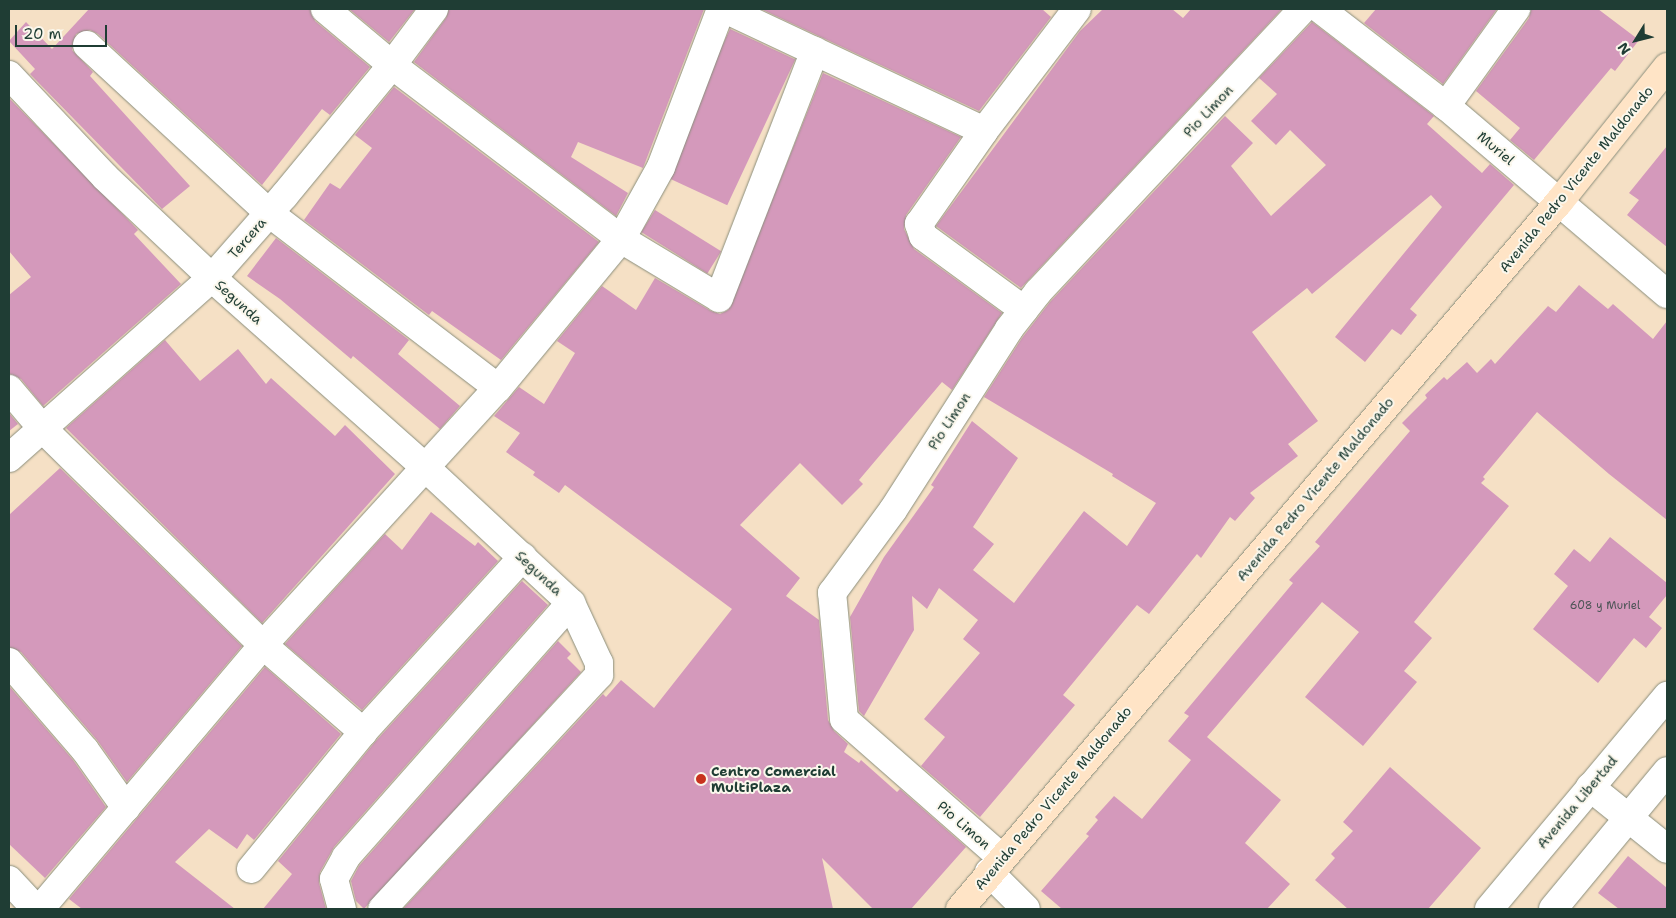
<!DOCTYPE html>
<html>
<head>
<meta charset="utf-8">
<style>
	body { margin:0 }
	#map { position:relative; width:1676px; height:918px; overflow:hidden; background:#f5e0c5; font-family:"Shantell Sans",sans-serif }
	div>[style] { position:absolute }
	.building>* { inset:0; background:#d499bb; transform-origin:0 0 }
	.roads { filter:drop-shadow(0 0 1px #8a8e7c) drop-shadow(0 0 1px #8a8e7c) }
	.minor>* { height:28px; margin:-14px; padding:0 14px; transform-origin:14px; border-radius:14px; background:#fff }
	.tertiary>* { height:28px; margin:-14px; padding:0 14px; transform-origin:14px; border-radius:14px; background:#fff }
	.secondary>* { height:28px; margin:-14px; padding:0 14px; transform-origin:14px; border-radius:14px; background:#ffe4c6 }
	.dots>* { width:14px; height:14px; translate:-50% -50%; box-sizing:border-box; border:2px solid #fbf7ec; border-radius:50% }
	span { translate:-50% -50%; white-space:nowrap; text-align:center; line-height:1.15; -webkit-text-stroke:4px #fbf7ec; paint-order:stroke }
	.number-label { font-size:11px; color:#4c5456 }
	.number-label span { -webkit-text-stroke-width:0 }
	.street-label { font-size:14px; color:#1f3d34 }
	.poi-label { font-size:14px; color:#1f3d34; font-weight:700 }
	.left { translate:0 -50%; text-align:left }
	.frame { position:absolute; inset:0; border:10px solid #1f3d34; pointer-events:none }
	.north { position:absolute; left:1611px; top:15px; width:50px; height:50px; -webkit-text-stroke:4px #fbf7ec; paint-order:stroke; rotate:234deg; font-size:14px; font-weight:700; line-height:20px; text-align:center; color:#1f3d34 }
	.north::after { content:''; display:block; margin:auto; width:18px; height:22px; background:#1f3d34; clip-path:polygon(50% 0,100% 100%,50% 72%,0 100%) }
	.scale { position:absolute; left:15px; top:25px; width:92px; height:22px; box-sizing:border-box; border:2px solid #1f3d34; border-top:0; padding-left:6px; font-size:15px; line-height:18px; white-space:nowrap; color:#1f3d34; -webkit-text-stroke:4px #fbf7ec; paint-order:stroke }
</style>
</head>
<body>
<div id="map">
	<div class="building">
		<i style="clip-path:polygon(89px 9px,310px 9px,315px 21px,370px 67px,330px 115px,322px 109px,262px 185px,98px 34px,90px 30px,76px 34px,72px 50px,93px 72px,90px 76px,190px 186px,162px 209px,30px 74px,35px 69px,9px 41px,26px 22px,52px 49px)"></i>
		<i style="clip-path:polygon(349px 9px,415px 9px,389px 42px)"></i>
		<i style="clip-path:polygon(449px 9px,704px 9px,643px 168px,578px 142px,571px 157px,628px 193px,616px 216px,414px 62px,446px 18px)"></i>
		<i style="clip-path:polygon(761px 9px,1042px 9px,1051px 17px,979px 111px)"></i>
		<i style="clip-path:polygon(1103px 9px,1172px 9px,1183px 18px,1191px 9px,1282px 9px,1021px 288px,936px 226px,1080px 31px)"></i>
		<i style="clip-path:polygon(1376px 9px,1497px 9px,1443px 84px,1364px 23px)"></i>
		<i style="clip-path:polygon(1531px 9px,1598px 9px,1639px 40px,1615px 71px,1611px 68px,1534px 160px,1510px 140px,1520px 128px,1476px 91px,1529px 18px)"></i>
		<i style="clip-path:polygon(1312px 22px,1434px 116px,1427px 124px,1482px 173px,1490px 164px,1514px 185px,1410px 309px,1417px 315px,1401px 335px,1392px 329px,1365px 362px,1335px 337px,1442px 207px,1431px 195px,1312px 294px,1307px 288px,1252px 332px,1318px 421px,1288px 444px,1298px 456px,1250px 493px,1255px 498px,1235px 521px,1230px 517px,1201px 558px,1197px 554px,1149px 614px,1137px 605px,1063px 695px,1075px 705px,980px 817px,921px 766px,945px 737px,924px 719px,980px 653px,963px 639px,978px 620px,939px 588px,927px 609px,912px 596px,914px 630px,864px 716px,859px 711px,850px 617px,884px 557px,934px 487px,931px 485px,972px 421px,1018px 458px,973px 527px,994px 544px,973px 570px,1014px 603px,1084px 511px,1127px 546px,1156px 503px,1112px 476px,1113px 474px,984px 397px,1022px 338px,1050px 302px,1225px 116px,1253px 143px,1231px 166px,1271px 216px,1326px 165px,1290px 130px,1276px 145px,1251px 121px,1277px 94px,1259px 78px)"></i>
		<i style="left:730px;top:29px;width:72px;height:161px;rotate:25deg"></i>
		<i style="clip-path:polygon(823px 73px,961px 137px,906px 215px,904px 229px,914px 249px,1002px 313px,952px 390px,942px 382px,859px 480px,863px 484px,842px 505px,800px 463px,740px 525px,800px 578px,786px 596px,819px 620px,828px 720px,834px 731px,848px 744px,844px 752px,859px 763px,861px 760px,897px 792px,900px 789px,966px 847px,911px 909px,873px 909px,822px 858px,833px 909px,403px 909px,603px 694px,606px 697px,621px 680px,654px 708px,732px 609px,565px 485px,559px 493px,533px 475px,535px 472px,506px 452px,520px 433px,494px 416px,519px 387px,544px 404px,575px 353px,557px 341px,602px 286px,636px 310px,655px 278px,711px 311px,720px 314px,728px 310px)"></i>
		<i style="clip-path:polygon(394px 87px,599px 242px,501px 360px,432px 311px,429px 315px,304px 220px,330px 183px,340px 189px,372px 148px,355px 135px)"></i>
		<i style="clip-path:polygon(9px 98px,138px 230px,134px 234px,181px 284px,43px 406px,21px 379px,9px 374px,9px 295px,31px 277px,9px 251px)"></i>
		<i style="clip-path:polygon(1667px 146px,1667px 247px,1627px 215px,1639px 200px,1629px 193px)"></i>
		<i style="left:655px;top:210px;width:78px;height:26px;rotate:32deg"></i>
		<i style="clip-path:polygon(276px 238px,409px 340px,398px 354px,460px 406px,440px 429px,353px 356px,351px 359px,280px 299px,247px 276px)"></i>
		<i style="clip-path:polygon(1579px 285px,1608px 309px,1613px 304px,1653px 339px,1667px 321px,1667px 520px,1609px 474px,1537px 412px,1483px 477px,1485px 479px,1481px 483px,1509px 506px,1414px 622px,1432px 638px,1404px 671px,1417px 682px,1363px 746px,1305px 697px,1359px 632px,1322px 602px,1207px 737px,1281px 800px,1245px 843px,1290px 884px,1267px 909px,1062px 909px,1041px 891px,1089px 836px,1086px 834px,1098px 820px,1095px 817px,1114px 796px,1142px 819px,1191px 760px,1168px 741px,1189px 716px,1184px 713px,1293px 583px,1289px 580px,1320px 546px,1315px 542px,1410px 431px,1402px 423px,1427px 398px,1425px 395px,1444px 377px,1447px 380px,1467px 362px,1477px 373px,1491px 359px,1495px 364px,1548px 306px,1556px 312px)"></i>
		<i style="clip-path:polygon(165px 340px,200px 381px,238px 349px,266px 384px,271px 378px,335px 436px,345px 425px,395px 474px,262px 623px,66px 428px)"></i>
		<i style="clip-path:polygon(9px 413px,18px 424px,9px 431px)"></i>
		<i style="clip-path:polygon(60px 468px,242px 646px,127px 782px,97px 740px,21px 652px,9px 647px,9px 515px)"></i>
		<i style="clip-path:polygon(431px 512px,475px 546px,478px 542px,498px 561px,362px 710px,285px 644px,385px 534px,402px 550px)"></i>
		<i style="clip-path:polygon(1610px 537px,1667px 583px,1667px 595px,1649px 617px,1662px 628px,1646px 648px,1634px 638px,1598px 683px,1533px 629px,1568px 586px,1554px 574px,1574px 549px,1590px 562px)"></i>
		<i style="clip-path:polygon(522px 581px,548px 605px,334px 847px,320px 872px,319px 883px,326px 909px,263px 909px,292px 874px,278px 861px,375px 742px)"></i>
		<i style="clip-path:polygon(558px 641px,571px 654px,567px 658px,581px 672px,364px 909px,356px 901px,351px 881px,359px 866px)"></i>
		<i style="clip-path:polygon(265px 667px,341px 734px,254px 840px,247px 834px,237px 849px,209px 829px,175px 862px,235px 909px,82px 909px,69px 899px)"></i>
		<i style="clip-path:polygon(9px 686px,73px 760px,106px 807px,45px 878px,9px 844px)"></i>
		<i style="clip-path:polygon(1390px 767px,1481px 848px,1428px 909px,1348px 909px,1315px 880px,1335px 858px,1331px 854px,1353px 831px,1343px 822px)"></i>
		<i style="clip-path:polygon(1628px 856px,1667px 888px,1667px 909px,1619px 909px,1598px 893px)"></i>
	</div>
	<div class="roads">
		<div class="minor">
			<i style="left:325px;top:9px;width:87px;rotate:39.9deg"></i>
			<i style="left:392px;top:65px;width:288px;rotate:37.2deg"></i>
			<i style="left:621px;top:239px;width:114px;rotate:31deg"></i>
			<i style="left:719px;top:298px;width:265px;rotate:-68.8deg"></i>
			<i style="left:725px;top:9px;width:286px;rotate:25.2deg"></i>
			<i style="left:1320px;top:9px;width:159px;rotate:37.6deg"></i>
			<i style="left:1446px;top:106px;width:290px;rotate:40.4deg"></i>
			<i style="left:87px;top:45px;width:248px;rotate:42.7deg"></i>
			<i style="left:269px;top:213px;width:288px;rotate:37.4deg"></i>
			<i style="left:9px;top:75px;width:140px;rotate:46.7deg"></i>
			<i style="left:105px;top:177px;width:147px;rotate:43.3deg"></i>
			<i style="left:212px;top:278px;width:288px;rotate:41.6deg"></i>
			<i style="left:427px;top:469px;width:197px;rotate:42.9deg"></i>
			<i style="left:571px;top:603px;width:66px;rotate:65deg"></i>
			<i style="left:599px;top:663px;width:12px;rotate:90deg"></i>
			<i style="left:599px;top:675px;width:319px;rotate:132.8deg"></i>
			<i style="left:1446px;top:106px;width:120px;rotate:-54.2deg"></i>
			<i style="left:1024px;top:310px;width:125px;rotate:-143.8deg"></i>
			<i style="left:923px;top:236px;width:13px;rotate:-108deg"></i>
			<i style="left:919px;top:224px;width:113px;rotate:-55deg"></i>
			<i style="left:984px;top:131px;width:153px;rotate:-52.7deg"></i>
			<i style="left:9px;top:389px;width:51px;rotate:49.8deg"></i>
			<i style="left:42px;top:428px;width:310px;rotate:44.5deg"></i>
			<i style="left:263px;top:645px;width:133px;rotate:41deg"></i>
			<i style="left:9px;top:458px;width:271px;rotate:-41.6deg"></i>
			<i style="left:212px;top:278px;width:109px;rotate:-48.7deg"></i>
			<i style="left:284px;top:196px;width:170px;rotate:-50.5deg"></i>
			<i style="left:392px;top:65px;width:70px;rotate:-53.1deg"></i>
			<i style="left:9px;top:662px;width:116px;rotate:49.2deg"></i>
			<i style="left:85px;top:750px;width:71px;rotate:54.7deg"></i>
			<i style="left:1590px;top:787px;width:99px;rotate:38.8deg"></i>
			<i style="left:1002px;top:858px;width:210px;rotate:-138.7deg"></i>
			<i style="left:844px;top:719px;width:127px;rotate:-95.4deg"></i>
			<i style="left:832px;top:593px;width:103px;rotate:-53.7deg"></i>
			<i style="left:893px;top:510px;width:215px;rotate:-57.3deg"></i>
			<i style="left:1009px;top:329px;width:47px;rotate:-51.9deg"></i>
			<i style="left:1038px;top:292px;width:388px;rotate:-46.9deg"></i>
			<i style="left:251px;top:869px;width:177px;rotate:-50.7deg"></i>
			<i style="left:363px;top:732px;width:237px;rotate:-47.6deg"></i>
			<i style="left:989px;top:872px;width:52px;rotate:45deg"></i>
			<i style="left:9px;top:880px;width:40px;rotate:47deg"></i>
			<i style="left:40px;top:909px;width:346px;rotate:-49.8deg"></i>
			<i style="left:263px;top:645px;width:348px;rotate:-47.6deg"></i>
			<i style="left:498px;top:388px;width:193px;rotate:-50.5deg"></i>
			<i style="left:621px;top:239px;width:82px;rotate:-60.9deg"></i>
			<i style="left:661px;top:167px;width:169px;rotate:-69.2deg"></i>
			<i style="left:342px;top:909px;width:31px;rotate:-105deg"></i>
			<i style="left:334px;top:879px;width:25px;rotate:-61deg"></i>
			<i style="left:346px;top:857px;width:339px;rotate:-48.5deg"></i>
		</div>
		<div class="tertiary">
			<i style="left:1489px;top:909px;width:278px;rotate:-50.1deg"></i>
			<i style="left:1553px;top:909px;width:179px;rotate:-50.4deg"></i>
		</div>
		<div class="secondary">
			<i style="left:960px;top:909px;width:927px;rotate:-49.73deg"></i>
			<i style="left:1559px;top:202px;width:173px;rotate:-51.3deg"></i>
		</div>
	</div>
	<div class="dots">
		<i style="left:701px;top:779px;background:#c8321e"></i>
	</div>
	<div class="number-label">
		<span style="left:1605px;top:606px">608 y Muriel</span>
	</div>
	<div class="street-label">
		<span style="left:1208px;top:111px;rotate:-47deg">Pio Limon</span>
		<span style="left:1496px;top:148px;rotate:40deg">Muriel</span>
		<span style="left:1576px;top:179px;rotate:-51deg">Avenida Pedro Vicente Maldonado</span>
		<span style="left:247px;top:238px;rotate:-49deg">Tercera</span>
		<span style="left:239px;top:302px;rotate:42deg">Segunda</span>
		<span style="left:949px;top:421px;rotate:-57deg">Pio Limon</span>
		<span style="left:1315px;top:489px;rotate:-50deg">Avenida Pedro Vicente Maldonado</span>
		<span style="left:539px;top:573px;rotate:43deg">Segunda</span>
		<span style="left:1053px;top:798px;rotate:-50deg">Avenida Pedro Vicente Maldonado</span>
		<span style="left:1577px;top:802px;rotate:-50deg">Avenida Libertad</span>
		<span style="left:964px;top:825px;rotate:41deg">Pio Limon</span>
	</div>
	<div class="poi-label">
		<span class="left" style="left:711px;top:779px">Centro Comercial<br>MultiPlaza</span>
	</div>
	<div class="frame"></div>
	<div class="north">N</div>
	<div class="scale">20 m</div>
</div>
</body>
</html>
